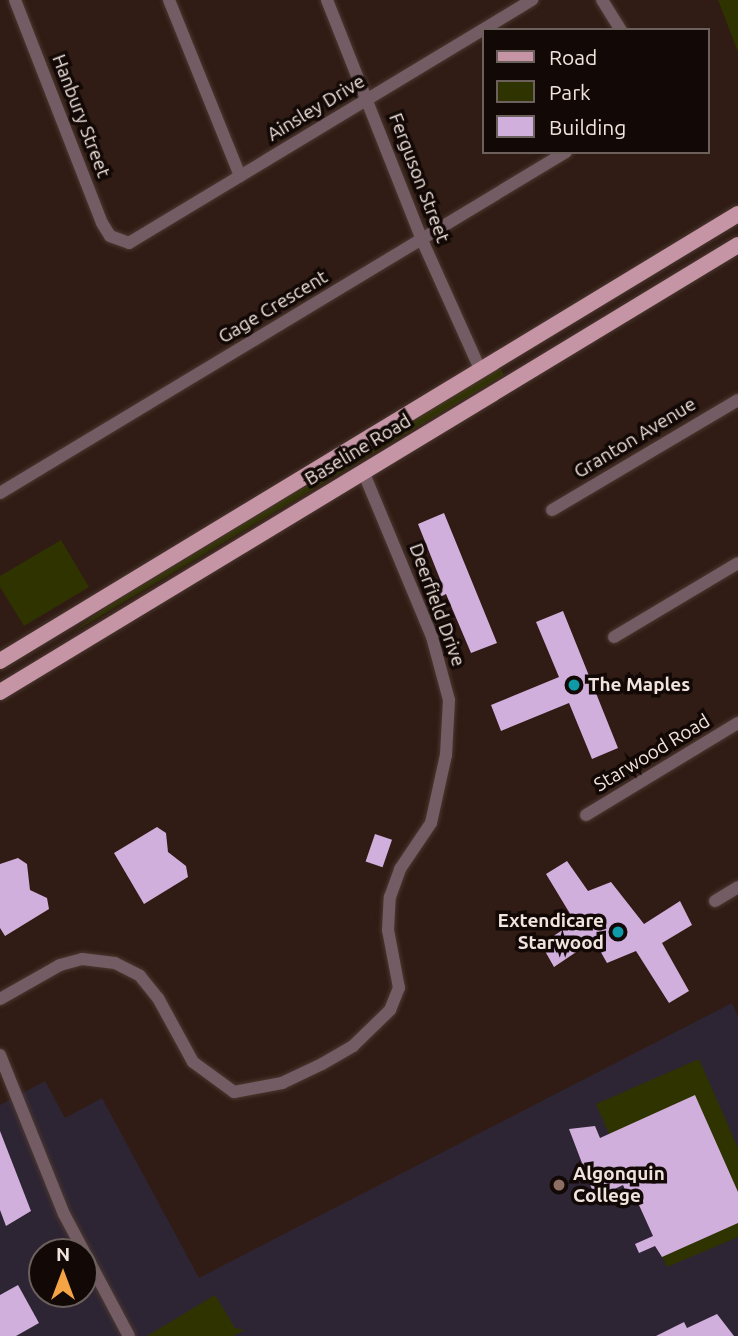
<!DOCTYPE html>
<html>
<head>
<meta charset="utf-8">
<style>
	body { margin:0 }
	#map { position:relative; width:738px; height:1336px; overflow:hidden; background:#301c14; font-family:Ubuntu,sans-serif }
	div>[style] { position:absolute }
	.education>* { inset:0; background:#2e2534 }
	.green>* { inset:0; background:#2e3300 }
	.building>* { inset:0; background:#d1afdc; transform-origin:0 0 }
	.roads { filter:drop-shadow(0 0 2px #4b3830) drop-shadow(0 0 2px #4b3830) }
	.minor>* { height:12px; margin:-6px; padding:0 6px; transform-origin:6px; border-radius:6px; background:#735c63 }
	.major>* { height:16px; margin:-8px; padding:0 8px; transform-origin:8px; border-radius:8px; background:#c595a5 }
	.dots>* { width:19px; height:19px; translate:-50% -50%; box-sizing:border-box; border:4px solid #120906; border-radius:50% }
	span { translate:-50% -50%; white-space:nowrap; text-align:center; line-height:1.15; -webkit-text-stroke:7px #120906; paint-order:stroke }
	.street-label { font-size:19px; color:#f1e3dd }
	.poi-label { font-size:19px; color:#f1e3dd; font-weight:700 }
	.left { translate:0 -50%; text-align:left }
	.right { translate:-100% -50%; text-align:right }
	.legend { position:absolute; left:482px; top:28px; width:228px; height:126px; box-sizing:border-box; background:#120906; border:2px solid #6b605c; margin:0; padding:9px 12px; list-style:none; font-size:21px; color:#f1e3dd }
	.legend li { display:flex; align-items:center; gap:14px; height:35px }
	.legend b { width:35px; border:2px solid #6b605c }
	.north { position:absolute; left:28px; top:1238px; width:70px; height:70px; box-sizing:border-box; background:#120906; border:2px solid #6b605c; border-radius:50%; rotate:0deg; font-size:19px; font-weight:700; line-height:28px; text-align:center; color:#f1e3dd }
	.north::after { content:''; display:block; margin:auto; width:24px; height:32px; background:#f4a444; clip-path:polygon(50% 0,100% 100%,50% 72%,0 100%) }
</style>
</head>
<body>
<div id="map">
	<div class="education">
		<i style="clip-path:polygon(evenodd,732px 1003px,738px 1017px,738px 1336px,0 1336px,0 1105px,45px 1081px,65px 1118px,102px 1098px,199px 1278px,732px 1003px,42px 1252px,84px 1252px,84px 1294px,42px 1294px,42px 1252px)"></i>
	</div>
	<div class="green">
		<i style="clip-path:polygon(718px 0,738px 0,738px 52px)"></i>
		<i style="clip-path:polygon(500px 368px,504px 375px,72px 633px,106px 607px)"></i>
		<i style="clip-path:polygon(61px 540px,89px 587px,24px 626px,0 587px,0 576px)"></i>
		<i style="clip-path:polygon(699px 1059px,738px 1148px,738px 1237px,667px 1267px,596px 1104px)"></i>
		<i style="clip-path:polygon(215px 1295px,235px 1328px,245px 1330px,233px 1336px,147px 1336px)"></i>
	</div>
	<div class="building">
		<i style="clip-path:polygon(444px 513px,497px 643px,471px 653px,446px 594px,440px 597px,436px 586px,442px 584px,418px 524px)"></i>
		<i style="clip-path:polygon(563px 611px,618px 748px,592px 759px,569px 703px,501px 731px,491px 705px,559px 677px,536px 622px)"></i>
		<i style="clip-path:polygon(157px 827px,166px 833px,168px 852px,186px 866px,188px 877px,144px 904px,114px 853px)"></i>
		<i style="left:375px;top:834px;width:18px;height:29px;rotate:19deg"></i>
		<i style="clip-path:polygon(18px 858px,27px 864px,30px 890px,47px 898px,49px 909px,5px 936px,0 928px,0 864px)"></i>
		<i style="clip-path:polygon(567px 861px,588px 891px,611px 882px,644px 924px,680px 901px,692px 925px,662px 943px,689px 991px,669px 1003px,636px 951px,607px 963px,594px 940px,554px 967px,541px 944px,575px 922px,546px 874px)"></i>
		<i style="clip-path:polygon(695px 1095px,738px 1192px,738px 1223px,662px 1257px,655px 1246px,639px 1253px,635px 1244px,653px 1236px,634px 1194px,628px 1197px,623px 1185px,600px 1196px,593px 1192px,569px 1129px,595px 1126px,600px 1138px)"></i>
		<i style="clip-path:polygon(0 1131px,31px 1211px,6px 1226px,0 1210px)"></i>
		<i style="clip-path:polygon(18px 1285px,39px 1323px,16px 1336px,0 1336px,0 1295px)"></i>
		<i style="clip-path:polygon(717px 1314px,734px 1336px,656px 1336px,684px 1322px,687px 1328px)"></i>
	</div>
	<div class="roads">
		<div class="minor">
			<i style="left:15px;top:0;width:239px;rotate:68.7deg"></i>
			<i style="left:102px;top:223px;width:15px;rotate:58deg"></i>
			<i style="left:110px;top:236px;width:20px;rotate:20deg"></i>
			<i style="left:129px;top:243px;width:471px;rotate:-31.1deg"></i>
			<i style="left:169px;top:0;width:190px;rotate:68deg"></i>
			<i style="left:327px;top:0;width:258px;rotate:68.4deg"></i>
			<i style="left:422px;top:240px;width:141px;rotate:65.8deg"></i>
			<i style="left:602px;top:0;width:36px;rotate:58deg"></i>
			<i style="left:0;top:493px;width:661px;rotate:-31.07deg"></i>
			<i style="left:552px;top:510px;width:216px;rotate:-30.6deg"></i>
			<i style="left:614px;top:637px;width:144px;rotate:-30.8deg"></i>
			<i style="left:586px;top:815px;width:178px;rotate:-31.2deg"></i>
			<i style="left:715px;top:901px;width:27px;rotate:-31deg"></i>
			<i style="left:0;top:999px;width:69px;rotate:-29.5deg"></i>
			<i style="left:60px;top:965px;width:23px;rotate:-15deg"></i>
			<i style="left:82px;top:959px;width:33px;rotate:7deg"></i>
			<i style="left:115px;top:963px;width:28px;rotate:27deg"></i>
			<i style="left:140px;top:976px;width:28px;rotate:51deg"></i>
			<i style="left:158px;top:998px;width:73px;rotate:61.3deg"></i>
			<i style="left:193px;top:1062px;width:51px;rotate:36.2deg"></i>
			<i style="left:234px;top:1092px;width:49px;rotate:-10.6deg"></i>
			<i style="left:282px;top:1083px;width:44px;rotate:-25.4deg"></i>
			<i style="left:322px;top:1064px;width:36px;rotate:-30deg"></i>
			<i style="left:353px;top:1046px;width:52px;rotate:-44.2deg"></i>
			<i style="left:390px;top:1010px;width:24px;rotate:-68deg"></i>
			<i style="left:399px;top:988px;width:59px;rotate:-100.7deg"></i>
			<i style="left:388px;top:930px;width:33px;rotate:-87deg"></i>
			<i style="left:390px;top:897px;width:30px;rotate:-70deg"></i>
			<i style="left:400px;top:869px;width:55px;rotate:-56deg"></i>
			<i style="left:431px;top:823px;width:70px;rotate:-77.6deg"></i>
			<i style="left:446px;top:755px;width:55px;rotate:-86.9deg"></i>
			<i style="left:449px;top:700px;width:65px;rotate:-105.1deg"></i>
			<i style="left:432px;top:637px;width:180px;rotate:-112.6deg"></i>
			<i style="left:0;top:1055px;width:171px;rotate:68.1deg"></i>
			<i style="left:64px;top:1214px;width:138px;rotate:62deg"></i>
		</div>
		<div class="major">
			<i style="left:0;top:661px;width:863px;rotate:-31.2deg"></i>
			<i style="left:0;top:692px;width:863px;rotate:-31.2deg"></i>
		</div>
	</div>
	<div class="dots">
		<i style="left:574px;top:685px;background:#0f9aa8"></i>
		<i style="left:618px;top:932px;background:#0f9aa8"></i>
		<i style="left:559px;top:1185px;background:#8d6e63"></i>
	</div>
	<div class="street-label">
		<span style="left:316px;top:108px;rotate:-31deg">Ainsley Drive</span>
		<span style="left:81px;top:116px;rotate:69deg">Hanbury Street</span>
		<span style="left:419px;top:178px;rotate:69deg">Ferguson Street</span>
		<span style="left:273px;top:307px;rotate:-31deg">Gage Crescent</span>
		<span style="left:635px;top:438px;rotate:-31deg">Granton Avenue</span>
		<span style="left:358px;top:450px;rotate:-31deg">Baseline Road</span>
		<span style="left:437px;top:605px;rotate:70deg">Deerfield Drive</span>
		<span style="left:652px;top:753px;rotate:-31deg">Starwood Road</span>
	</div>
	<div class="poi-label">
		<span class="left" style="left:588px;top:685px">The Maples</span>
		<span class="right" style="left:604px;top:932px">Extendicare<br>Starwood</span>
		<span class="left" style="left:573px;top:1185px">Algonquin<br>College</span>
	</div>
	<ul class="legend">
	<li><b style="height:9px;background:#c595a5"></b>Road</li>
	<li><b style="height:19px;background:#2e3300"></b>Park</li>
	<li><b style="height:19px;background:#d1afdc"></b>Building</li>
	</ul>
	<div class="north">N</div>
</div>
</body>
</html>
